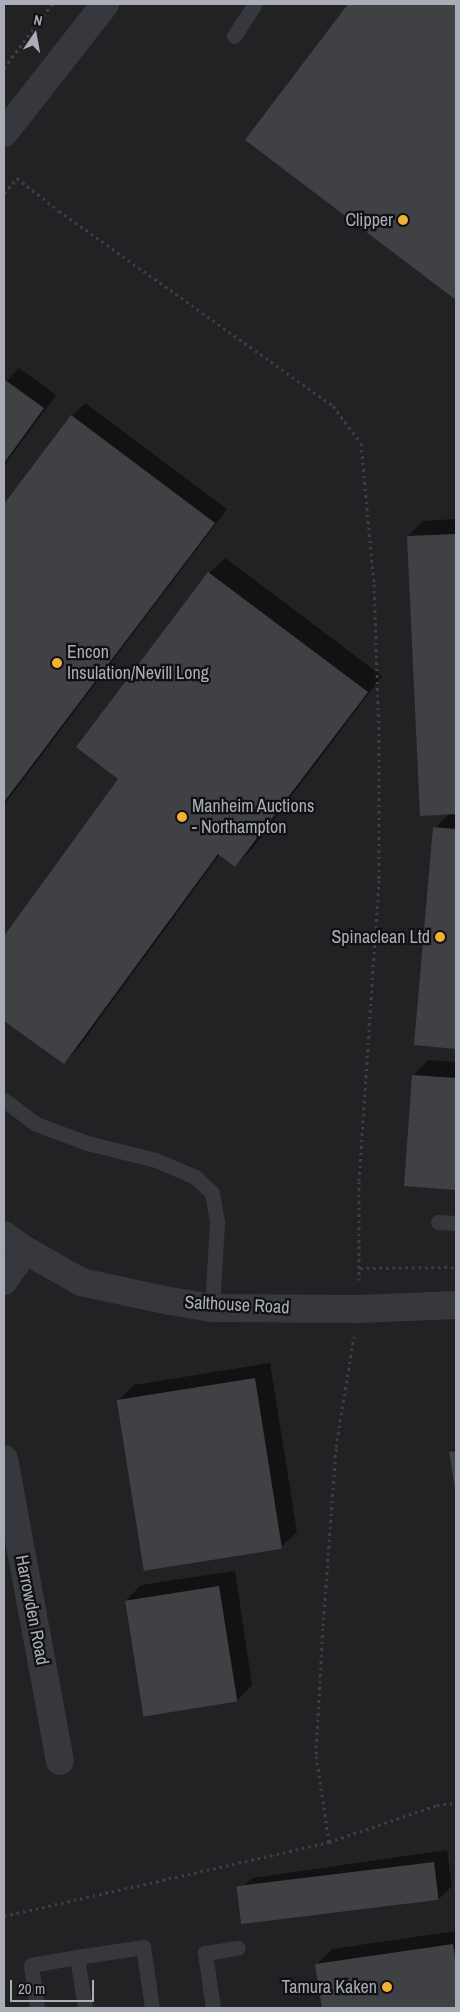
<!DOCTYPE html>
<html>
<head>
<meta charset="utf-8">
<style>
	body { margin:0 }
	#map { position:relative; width:460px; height:2012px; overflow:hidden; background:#161618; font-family:"Archivo Narrow",sans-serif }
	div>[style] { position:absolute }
	.built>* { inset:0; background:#222225; transform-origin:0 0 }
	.shadow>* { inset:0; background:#0007 }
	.building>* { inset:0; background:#404145; transform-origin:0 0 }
	.path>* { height:3px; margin-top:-1.5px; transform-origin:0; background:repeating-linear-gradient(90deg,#3d3f44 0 2.5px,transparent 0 6.5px) }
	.lane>* { height:15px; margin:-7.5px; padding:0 7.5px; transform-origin:7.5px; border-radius:7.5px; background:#37383d }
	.street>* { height:28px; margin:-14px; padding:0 14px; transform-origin:14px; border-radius:14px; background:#37383d }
	.dots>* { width:14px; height:14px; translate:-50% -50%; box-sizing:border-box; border:2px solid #111113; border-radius:50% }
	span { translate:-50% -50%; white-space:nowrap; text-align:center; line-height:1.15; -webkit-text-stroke:4.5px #111113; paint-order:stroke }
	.poi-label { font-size:18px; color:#a8adb8 }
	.right { translate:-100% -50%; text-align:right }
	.left { translate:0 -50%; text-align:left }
	.street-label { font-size:18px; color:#a8adb8 }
	.frame { position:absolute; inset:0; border:5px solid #a8adb8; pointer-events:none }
	.north { position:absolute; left:10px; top:10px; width:50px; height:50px; -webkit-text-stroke:4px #111113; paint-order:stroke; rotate:12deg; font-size:14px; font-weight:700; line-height:20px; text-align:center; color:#a8adb8 }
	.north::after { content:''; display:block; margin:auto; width:18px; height:22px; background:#a8adb8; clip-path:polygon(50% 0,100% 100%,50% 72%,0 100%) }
	.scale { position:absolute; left:10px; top:1980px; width:84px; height:22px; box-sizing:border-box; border:2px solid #a8adb8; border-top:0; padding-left:6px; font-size:15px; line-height:18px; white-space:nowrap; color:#a8adb8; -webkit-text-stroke:4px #111113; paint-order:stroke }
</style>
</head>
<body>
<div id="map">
	<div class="built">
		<i style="left:4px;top:4px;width:452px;height:2004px"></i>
	</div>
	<div class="shadow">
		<i style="clip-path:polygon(349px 4px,456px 4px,456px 298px,246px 140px)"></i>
		<i style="clip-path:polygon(19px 368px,56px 395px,4px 466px,4px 384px)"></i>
		<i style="clip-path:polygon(85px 403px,227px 509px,4px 805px,4px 506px,72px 416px)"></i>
		<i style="clip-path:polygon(456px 519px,456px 813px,453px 815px,456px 815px,456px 1048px,415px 1044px,435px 828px,449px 814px,408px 536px,423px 521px)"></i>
		<i style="clip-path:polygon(225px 558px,382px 676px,251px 850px,235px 866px,220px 854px,79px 1047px,64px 1063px,4px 1019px,4px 938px,120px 779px,209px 573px)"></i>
		<i style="clip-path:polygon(428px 1060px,456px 1062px,456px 1189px,405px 1185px,413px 1076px)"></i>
		<i style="clip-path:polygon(270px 1363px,297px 1532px,281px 1547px,119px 1400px,134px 1385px)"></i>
		<i style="clip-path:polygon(456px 1447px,456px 1488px,451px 1453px)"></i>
		<i style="clip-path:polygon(235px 1571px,252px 1685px,237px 1701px,126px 1600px,141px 1585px)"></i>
		<i style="clip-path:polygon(447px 1850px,452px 1886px,439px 1899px,238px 1891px,252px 1878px)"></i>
		<i style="clip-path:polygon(456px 1931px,456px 2008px,323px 2008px,317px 1964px,332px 1949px)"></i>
	</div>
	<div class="building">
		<i style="clip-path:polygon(348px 4px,456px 4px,456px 300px,245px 140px)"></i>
		<i style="clip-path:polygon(5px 380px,44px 408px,4px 463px,4px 382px)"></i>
		<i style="clip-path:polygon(71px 415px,215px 523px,4px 802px,4px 504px)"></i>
		<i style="clip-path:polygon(456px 534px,456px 814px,420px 816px,407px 536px)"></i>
		<i style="clip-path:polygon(208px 572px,368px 692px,235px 867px,218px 854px,64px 1064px,4px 1021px,4px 936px,118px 779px,76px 747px)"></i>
		<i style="clip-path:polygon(433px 827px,456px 829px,456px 1049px,414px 1045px)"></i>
		<i style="clip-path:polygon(412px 1075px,456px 1078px,456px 1190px,404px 1186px)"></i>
		<i style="left:255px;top:1378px;width:173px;height:140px;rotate:81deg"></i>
		<i style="clip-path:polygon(456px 1451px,456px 1489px,455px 1489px,449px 1452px)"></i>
		<i style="left:219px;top:1586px;width:117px;height:95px;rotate:81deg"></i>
		<i style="left:434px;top:1862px;width:38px;height:199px;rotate:83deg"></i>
		<i style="clip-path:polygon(453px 1944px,456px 1965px,456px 2008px,322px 2008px,315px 1964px)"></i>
	</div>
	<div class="path">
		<i style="left:4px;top:68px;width:80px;rotate:-53.1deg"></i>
		<i style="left:4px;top:193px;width:20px;rotate:-49deg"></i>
		<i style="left:17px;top:178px;width:53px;rotate:38.2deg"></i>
		<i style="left:59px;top:211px;width:336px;rotate:35.4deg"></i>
		<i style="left:333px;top:406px;width:46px;rotate:52.9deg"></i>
		<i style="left:361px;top:443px;width:142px;rotate:84.7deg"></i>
		<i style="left:374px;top:584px;width:149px;rotate:88.1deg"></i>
		<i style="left:379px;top:733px;width:147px;rotate:90deg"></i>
		<i style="left:379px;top:880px;width:302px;rotate:93.8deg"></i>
		<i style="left:359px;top:1181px;width:99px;rotate:90deg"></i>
		<i style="left:360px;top:1268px;width:96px;rotate:-0.6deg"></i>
		<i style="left:329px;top:1842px;width:89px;rotate:-98.4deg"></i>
		<i style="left:316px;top:1754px;width:128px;rotate:-86.9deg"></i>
		<i style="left:323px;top:1626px;width:179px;rotate:-85.8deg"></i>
		<i style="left:336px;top:1447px;width:112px;rotate:-80.8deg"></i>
		<i style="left:4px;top:1916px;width:333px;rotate:-12.8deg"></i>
		<i style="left:329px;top:1842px;width:114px;rotate:-18.9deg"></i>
		<i style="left:437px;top:1805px;width:19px;rotate:-6deg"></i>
	</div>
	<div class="lane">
		<i style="left:234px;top:36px;width:38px;rotate:-57deg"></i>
		<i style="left:4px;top:1100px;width:40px;rotate:37deg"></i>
		<i style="left:36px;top:1124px;width:54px;rotate:20.4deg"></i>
		<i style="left:87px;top:1143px;width:71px;rotate:13.8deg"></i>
		<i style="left:156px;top:1160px;width:43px;rotate:23.6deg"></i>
		<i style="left:195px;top:1177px;width:23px;rotate:43deg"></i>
		<i style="left:212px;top:1193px;width:29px;rotate:80deg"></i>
		<i style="left:217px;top:1222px;width:86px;rotate:93.3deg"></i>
		<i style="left:438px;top:1222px;width:18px;rotate:3deg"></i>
		<i style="left:37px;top:2008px;width:43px;rotate:-97.9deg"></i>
		<i style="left:31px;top:1965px;width:47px;rotate:-9.9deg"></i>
		<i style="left:85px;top:2008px;width:52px;rotate:-98.9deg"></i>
		<i style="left:77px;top:1957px;width:67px;rotate:-8.6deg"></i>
		<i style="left:143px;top:1947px;width:62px;rotate:81.6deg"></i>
		<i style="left:213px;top:2008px;width:56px;rotate:-98.3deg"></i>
		<i style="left:205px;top:1953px;width:33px;rotate:-9deg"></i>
	</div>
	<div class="street">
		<i style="left:4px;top:133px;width:164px;rotate:-51.9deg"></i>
		<i style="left:4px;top:1235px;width:26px;rotate:36deg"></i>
		<i style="left:25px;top:1250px;width:64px;rotate:29.7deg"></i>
		<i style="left:81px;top:1282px;width:91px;rotate:12.1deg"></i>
		<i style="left:170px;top:1301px;width:43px;rotate:9.5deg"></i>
		<i style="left:212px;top:1308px;width:146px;rotate:0.4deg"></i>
		<i style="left:358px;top:1309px;width:98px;rotate:-2.3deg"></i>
		<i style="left:4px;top:1281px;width:37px;rotate:-56deg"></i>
		<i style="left:4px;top:1459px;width:307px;rotate:79.5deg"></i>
	</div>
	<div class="dots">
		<i style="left:403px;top:220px;background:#f2b134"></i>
		<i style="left:57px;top:663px;background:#f2b134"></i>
		<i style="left:182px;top:817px;background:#f2b134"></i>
		<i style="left:440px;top:937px;background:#f2b134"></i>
		<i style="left:387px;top:1987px;background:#f2b134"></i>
	</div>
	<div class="poi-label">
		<span class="right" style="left:393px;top:220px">Clipper</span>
		<span class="left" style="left:67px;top:663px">Encon<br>Insulation/Nevill Long</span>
		<span class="left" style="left:192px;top:817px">Manheim Auctions<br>- Northampton</span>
		<span class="right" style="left:430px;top:937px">Spinaclean Ltd</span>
		<span class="right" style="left:377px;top:1987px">Tamura Kaken</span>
	</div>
	<div class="street-label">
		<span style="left:237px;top:1305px;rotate:3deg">Salthouse Road</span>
		<span style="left:32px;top:1610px;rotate:79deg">Harrowden Road</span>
	</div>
	<div class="frame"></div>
	<div class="north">N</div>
	<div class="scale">20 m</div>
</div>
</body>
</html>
